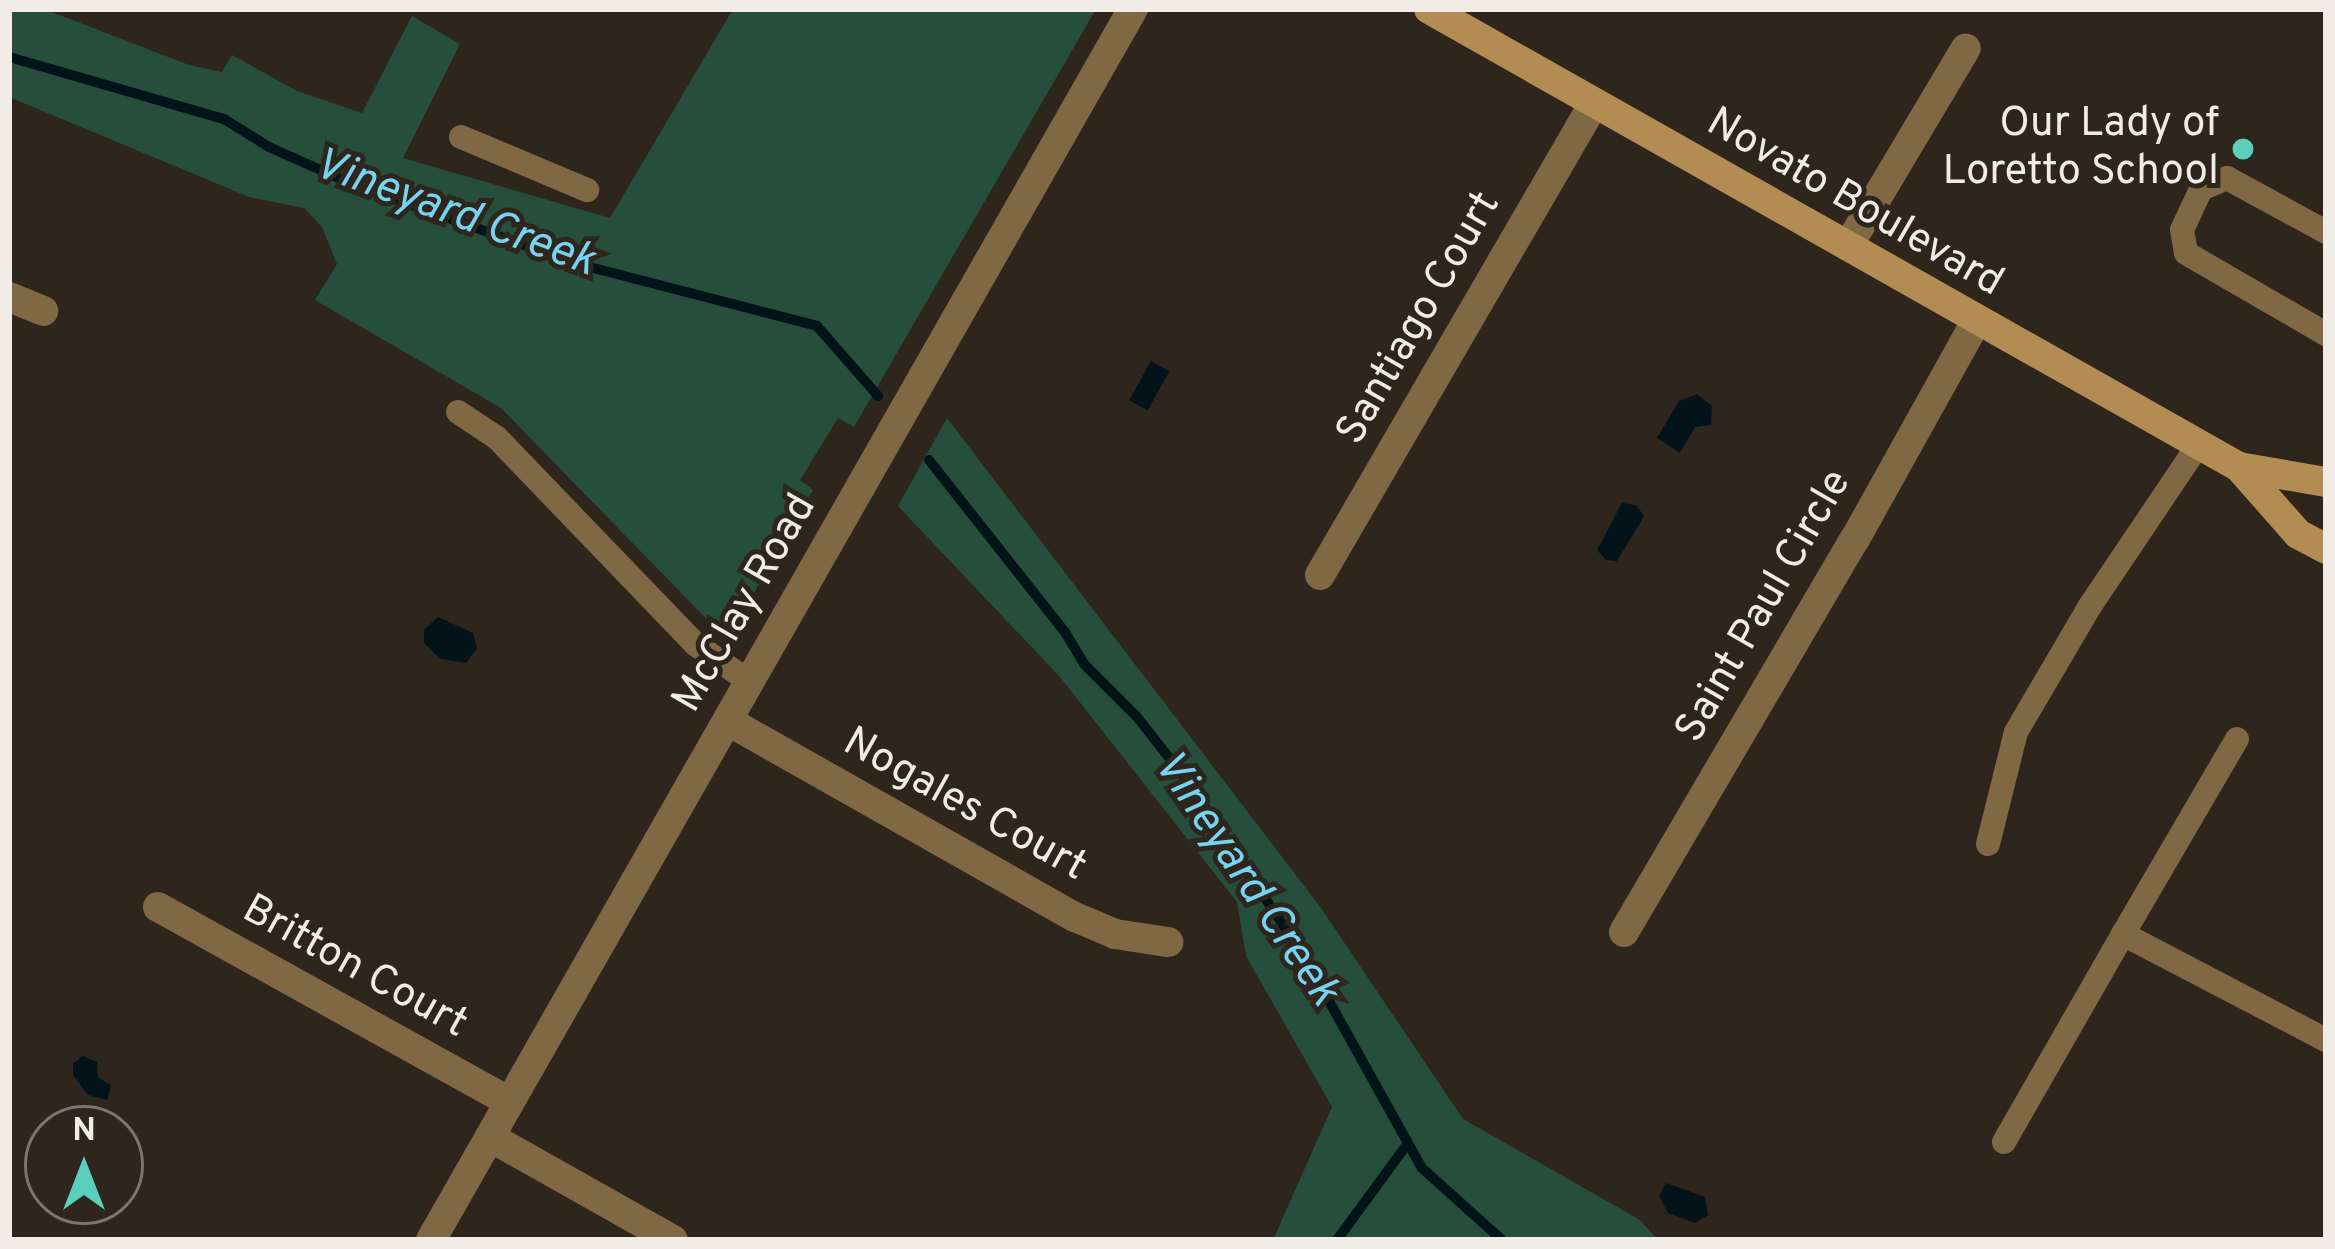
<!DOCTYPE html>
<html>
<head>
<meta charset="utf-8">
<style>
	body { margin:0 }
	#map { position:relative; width:2335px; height:1249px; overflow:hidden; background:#2e251c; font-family:Overpass,sans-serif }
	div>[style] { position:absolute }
	.green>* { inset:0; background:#264f3b }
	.water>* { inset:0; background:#021319; transform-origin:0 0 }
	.stream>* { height:10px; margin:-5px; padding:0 5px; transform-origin:5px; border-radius:5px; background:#021319 }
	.lane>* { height:24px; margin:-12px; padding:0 12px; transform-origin:12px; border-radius:12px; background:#806845 }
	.street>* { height:30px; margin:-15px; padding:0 15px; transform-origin:15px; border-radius:15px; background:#806845 }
	.secondary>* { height:30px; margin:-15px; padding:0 15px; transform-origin:15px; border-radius:15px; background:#b28c53 }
	.dots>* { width:33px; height:33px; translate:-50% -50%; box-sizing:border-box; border:6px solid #2e251c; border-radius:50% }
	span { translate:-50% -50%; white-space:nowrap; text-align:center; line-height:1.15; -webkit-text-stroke:10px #2e251c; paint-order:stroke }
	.poi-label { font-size:42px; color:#f2ece6 }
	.right { translate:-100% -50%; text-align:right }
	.street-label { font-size:42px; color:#f2ece6 }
	.water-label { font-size:45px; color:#76d3f2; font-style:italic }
	.frame { position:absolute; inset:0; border:12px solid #f2ece6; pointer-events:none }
	.north { position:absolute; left:24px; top:1105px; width:120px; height:120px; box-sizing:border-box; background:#2e251c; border:3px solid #7c756d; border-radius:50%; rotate:0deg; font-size:33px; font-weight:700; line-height:48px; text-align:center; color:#f2ece6 }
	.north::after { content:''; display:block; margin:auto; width:42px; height:54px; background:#5bcebc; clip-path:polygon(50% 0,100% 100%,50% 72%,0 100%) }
</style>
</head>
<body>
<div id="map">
	<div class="green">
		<i style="clip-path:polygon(9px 9px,44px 9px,189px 65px,222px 72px,232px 55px,297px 91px,362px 113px,412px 16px,460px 44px,403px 158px,610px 218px,733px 9px,1096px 9px,854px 427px,838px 418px,800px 480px,813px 490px,727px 640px,501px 408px,315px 300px,337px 264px,322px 227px,304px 208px,249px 197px,9px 97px)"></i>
		<i style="clip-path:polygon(947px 418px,1321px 908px,1463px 1119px,1640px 1220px,1656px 1238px,1672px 1240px,1273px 1240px,1332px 1107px,1246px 956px,1237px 902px,1060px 677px,898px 506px)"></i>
	</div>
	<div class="water">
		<i style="left:1151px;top:361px;width:21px;height:45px;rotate:29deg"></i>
		<i style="clip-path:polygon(1697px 394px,1712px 406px,1711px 425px,1695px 427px,1680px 453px,1657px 438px,1679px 401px)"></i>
		<i style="clip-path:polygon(1622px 503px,1636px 505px,1644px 516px,1617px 561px,1606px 560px,1597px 550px)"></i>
		<i style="clip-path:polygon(438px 617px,473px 633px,477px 648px,466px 663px,440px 659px,424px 643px,424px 630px)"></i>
		<i style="clip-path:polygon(83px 1056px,97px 1062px,98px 1077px,111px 1086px,107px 1100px,88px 1095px,73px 1075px,73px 1063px)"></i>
		<i style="clip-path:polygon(1666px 1183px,1705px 1197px,1708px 1215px,1695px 1223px,1668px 1213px,1659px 1196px)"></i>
	</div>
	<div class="stream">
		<i style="left:9px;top:57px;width:224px;rotate:16.1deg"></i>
		<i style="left:224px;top:119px;width:53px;rotate:31.9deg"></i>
		<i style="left:269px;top:147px;width:89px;rotate:24deg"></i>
		<i style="left:350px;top:183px;width:242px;rotate:19.6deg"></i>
		<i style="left:578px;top:264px;width:247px;rotate:14.5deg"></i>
		<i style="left:817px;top:326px;width:93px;rotate:48.9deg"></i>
		<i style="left:929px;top:460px;width:219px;rotate:51.7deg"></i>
		<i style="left:1065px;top:632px;width:37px;rotate:59deg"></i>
		<i style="left:1084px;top:664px;width:75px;rotate:45deg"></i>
		<i style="left:1137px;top:717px;width:79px;rotate:51.7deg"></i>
		<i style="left:1186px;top:779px;width:215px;rotate:56.4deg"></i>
		<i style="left:1305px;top:958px;width:240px;rotate:60.9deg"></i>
		<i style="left:1422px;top:1168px;width:108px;rotate:42deg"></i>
		<i style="left:1337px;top:1240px;width:120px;rotate:-53.8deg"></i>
	</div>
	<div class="lane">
		<i style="left:461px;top:137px;width:137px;rotate:22.8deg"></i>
		<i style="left:2326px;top:232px;width:113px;rotate:-151.4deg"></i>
		<i style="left:2227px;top:178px;width:28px;rotate:157deg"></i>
		<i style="left:2201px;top:189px;width:45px;rotate:114.9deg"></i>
		<i style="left:2182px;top:230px;width:23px;rotate:80deg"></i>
		<i style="left:2186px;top:253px;width:162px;rotate:30.1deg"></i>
		<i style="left:458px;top:412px;width:47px;rotate:33.7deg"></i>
		<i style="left:497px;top:438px;width:286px;rotate:46.1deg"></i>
		<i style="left:695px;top:644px;width:67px;rotate:34.6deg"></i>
		<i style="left:2237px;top:739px;width:226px;rotate:120.3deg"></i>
		<i style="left:2123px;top:934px;width:229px;rotate:27.6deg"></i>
		<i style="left:1988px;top:844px;width:115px;rotate:-76deg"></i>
		<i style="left:2016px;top:732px;width:146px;rotate:-59.6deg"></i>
		<i style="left:2090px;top:606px;width:194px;rotate:-56.1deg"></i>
		<i style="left:2004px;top:1142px;width:240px;rotate:-60.2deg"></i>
	</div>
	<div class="street">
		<i style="left:1848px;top:246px;width:230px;rotate:-59.2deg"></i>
		<i style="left:9px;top:297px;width:37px;rotate:22deg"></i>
		<i style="left:1320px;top:575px;width:544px;rotate:-59.85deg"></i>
		<i style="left:728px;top:721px;width:399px;rotate:29.5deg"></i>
		<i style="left:1075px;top:917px;width:43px;rotate:23deg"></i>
		<i style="left:1115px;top:934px;width:54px;rotate:8.6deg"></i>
		<i style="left:158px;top:907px;width:402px;rotate:29deg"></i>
		<i style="left:1624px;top:932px;width:456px;rotate:-59.6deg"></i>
		<i style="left:1855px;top:539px;width:247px;rotate:-60.9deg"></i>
		<i style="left:490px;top:1137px;width:210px;rotate:29.4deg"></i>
		<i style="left:431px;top:1240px;width:1417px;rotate:-60.31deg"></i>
	</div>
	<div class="secondary">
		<i style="left:1429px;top:9px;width:931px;rotate:29.49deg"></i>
		<i style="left:2239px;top:467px;width:89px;rotate:48.6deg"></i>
		<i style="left:2298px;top:534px;width:32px;rotate:28deg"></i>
		<i style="left:2239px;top:467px;width:88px;rotate:9.8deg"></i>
	</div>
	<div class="dots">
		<i style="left:2243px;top:149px;background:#5bcebc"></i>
	</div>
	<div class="poi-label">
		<span class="right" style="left:2219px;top:149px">Our Lady of<br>Loretto School</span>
	</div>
	<div class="street-label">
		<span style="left:1854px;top:204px;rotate:30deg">Novato Boulevard</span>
		<span style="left:1420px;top:319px;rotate:-60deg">Santiago Court</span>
		<span style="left:746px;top:604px;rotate:-60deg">McClay Road</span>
		<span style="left:1765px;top:607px;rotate:-60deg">Saint Paul Circle</span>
		<span style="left:964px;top:806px;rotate:29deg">Nogales Court</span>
		<span style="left:354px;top:968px;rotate:29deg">Britton Court</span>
	</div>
	<div class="water-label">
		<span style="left:454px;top:214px;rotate:20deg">Vineyard Creek</span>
		<span style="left:1245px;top:879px;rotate:56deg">Vineyard Creek</span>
	</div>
	<div class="frame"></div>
	<div class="north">N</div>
</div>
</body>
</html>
